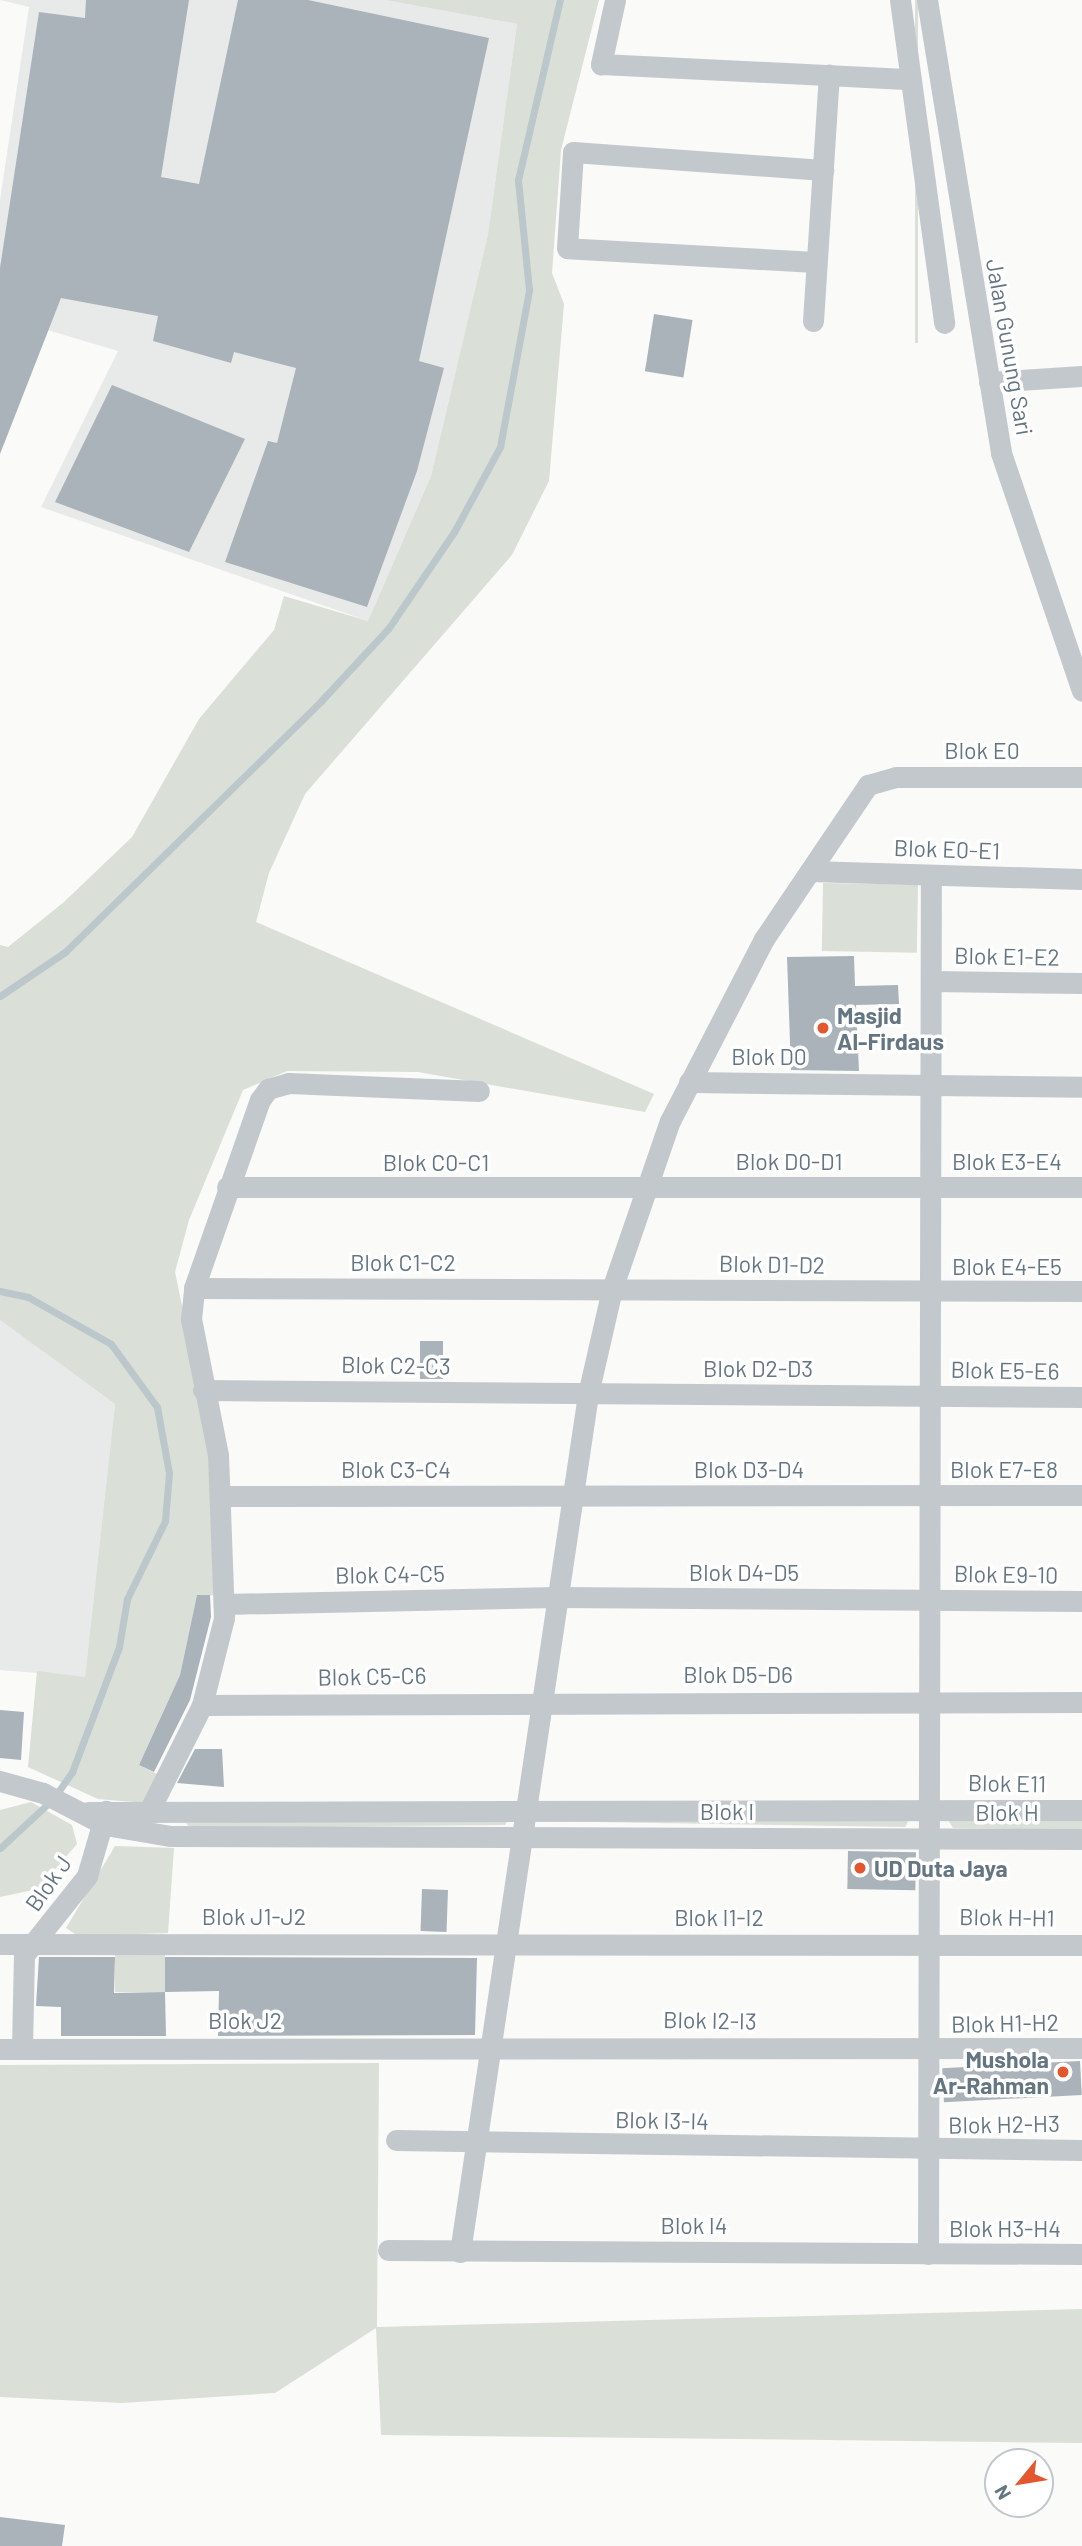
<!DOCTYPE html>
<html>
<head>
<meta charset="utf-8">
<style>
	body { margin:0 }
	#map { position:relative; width:1082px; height:2546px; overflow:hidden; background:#fafaf8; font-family:Barlow,sans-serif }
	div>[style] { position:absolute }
	.built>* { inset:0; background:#e8e9e9 }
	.green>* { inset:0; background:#dadfd7; transform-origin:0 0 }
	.stream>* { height:7px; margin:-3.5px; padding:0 3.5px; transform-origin:3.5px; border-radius:3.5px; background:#bbc7cb }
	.building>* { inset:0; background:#aab3b9; transform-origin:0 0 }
	.street>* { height:21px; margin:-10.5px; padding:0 10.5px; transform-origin:10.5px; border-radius:10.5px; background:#c3c8cc }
	.dots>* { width:19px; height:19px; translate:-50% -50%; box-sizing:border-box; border:4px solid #fff; border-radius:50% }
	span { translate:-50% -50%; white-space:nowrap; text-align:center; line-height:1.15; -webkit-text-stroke:7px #fff; paint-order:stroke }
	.street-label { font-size:23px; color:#657683 }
	.poi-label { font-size:23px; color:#657683; font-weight:700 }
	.left { translate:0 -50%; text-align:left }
	.right { translate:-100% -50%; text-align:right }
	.north { position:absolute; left:984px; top:2448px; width:70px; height:70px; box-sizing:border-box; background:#fff; border:2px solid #c1c8cd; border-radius:50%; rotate:240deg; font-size:19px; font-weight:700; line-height:28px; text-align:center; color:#657683 }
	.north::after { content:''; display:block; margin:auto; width:24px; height:32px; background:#e4572e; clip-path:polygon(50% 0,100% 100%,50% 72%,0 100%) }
</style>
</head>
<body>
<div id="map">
	<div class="built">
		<i style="clip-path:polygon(0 0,385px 0,517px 24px,488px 234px,431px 476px,368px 621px,41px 507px,118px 351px,0 316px,0 200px,29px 7px)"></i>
		<i style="clip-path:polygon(0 1320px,115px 1404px,85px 1677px,0 1670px)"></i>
	</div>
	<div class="green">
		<i style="clip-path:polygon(385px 0,599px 0,561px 150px,552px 273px,564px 304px,549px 481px,512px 555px,305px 794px,269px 873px,256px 922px,654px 1094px,645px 1112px,418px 1072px,287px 1071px,243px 1090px,189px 1220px,175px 1272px,211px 1446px,217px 1595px,197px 1596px,180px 1675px,139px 1765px,159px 1775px,145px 1803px,98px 1799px,28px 1767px,37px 1671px,85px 1677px,115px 1404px,0 1320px,0 945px,8px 947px,64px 902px,132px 837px,199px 719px,274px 630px,284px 596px,368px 621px,431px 476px,488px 234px,517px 24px)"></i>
		<i style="left:915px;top:0;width:3px;height:343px"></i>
		<i style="left:823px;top:883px;width:95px;height:68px;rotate:1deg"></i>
		<i style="clip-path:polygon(31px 1802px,72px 1825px,77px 1844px,38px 1889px,0 1897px,0 1810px)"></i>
		<i style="clip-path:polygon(510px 1816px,505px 1825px,190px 1828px,186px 1823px)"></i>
		<i style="clip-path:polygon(909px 1820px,905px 1827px,533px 1821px)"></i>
		<i style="clip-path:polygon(948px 1820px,1082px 1820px,1082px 1830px,953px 1828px)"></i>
		<i style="clip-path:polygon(115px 1846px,174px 1848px,168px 1933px,78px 1936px,66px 1928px)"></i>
		<i style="left:165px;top:1949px;width:43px;height:50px;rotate:90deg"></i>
		<i style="clip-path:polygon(379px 2063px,377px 2327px,1082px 2309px,1082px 2443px,381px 2435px,376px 2328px,275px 2393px,122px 2403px,0 2397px,0 2065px)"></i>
	</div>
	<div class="stream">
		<i style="left:0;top:996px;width:78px;rotate:-34.1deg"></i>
		<i style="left:65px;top:952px;width:359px;rotate:-44.4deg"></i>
		<i style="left:321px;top:701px;width:98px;rotate:-47.1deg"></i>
		<i style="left:388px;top:629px;width:117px;rotate:-55.8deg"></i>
		<i style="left:454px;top:532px;width:97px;rotate:-61.6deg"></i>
		<i style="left:500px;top:447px;width:160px;rotate:-79.5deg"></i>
		<i style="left:529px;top:290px;width:111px;rotate:-95.7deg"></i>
		<i style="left:518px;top:180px;width:185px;rotate:-76.9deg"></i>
		<i style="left:0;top:1291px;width:29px;rotate:12deg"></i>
		<i style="left:28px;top:1297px;width:95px;rotate:29.5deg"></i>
		<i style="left:111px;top:1344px;width:78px;rotate:53.9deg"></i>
		<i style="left:157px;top:1407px;width:67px;rotate:79.7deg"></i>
		<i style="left:169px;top:1473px;width:48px;rotate:94.8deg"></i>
		<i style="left:165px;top:1521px;width:87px;rotate:116deg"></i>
		<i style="left:127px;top:1599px;width:49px;rotate:99.5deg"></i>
		<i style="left:119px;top:1647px;width:134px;rotate:110.6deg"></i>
		<i style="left:72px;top:1772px;width:33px;rotate:125deg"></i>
		<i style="left:53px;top:1799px;width:72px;rotate:137.2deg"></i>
	</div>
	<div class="building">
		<i style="clip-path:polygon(86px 0,189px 0,161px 177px,199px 184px,238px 0,308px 0,489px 38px,419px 361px,444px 368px,417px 471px,367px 607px,225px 562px,268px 441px,277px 443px,296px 368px,234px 352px,231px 363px,153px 341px,158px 316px,61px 298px,0 454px,0 268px,39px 12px,85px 18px)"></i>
		<i style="left:654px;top:314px;width:39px;height:58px;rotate:9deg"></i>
		<i style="clip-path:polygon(112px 385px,245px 439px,189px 552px,55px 502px)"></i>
		<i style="clip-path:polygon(854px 956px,855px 986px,898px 985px,899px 1004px,856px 1005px,859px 1071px,791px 1070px,787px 957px)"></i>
		<i style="left:420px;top:1341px;width:23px;height:38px"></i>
		<i style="clip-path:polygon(197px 1595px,210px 1595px,211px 1617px,190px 1700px,154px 1772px,139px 1765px,180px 1675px)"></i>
		<i style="clip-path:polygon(0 1710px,24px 1712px,21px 1760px,0 1758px)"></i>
		<i style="clip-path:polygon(195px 1749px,222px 1749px,224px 1787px,177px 1783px)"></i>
		<i style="left:848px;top:1851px;width:68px;height:38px;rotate:1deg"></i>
		<i style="left:422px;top:1889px;width:26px;height:42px;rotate:2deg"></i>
		<i style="clip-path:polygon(39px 1957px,115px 1957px,114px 1993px,165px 1992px,166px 2036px,61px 2036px,61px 2007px,36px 2006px)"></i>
		<i style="clip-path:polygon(165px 1957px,477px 1958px,475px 2035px,218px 2036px,219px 1991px,165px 1992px)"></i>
		<i style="left:1080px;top:2061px;width:34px;height:138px;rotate:87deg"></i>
		<i style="clip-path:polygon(0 2517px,65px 2525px,62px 2546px,0 2546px)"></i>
	</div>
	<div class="street">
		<i style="left:615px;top:0;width:66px;rotate:102.3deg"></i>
		<i style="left:601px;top:64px;width:310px;rotate:2.8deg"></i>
		<i style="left:900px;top:0;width:326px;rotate:82.2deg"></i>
		<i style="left:927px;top:0;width:459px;rotate:80.7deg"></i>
		<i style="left:1001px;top:453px;width:251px;rotate:71.2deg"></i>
		<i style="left:815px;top:262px;width:248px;rotate:-176.8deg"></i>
		<i style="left:567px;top:248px;width:96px;rotate:-86.4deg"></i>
		<i style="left:573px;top:152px;width:251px;rotate:4.1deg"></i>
		<i style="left:813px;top:321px;width:247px;rotate:-86.3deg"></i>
		<i style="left:989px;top:382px;width:93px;rotate:-3.7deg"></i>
		<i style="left:810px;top:871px;width:272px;rotate:1.7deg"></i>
		<i style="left:932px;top:981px;width:150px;rotate:0.8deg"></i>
		<i style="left:689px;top:1082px;width:393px;rotate:0.7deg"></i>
		<i style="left:227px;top:1187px;width:855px"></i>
		<i style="left:194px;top:1288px;width:888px;rotate:0.19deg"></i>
		<i style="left:203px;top:1390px;width:879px;rotate:0.46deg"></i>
		<i style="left:222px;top:1496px;width:860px;rotate:-0.07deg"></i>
		<i style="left:224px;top:1604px;width:333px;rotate:-1.2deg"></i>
		<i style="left:557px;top:1597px;width:525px;rotate:0.44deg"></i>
		<i style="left:202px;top:1705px;width:880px;rotate:-0.2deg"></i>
		<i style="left:0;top:1781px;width:45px;rotate:15.6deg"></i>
		<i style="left:43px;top:1793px;width:70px;rotate:27.3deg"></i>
		<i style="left:105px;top:1825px;width:67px;rotate:9.5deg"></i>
		<i style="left:171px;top:1836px;width:911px;rotate:0.19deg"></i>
		<i style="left:150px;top:1809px;width:116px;rotate:-63.4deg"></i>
		<i style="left:202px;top:1705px;width:90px;rotate:-75.8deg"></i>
		<i style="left:224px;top:1618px;width:163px;rotate:-92.1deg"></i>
		<i style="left:218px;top:1455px;width:139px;rotate:-101.2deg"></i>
		<i style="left:191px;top:1319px;width:31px;rotate:-84deg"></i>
		<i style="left:194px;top:1288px;width:199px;rotate:-70.7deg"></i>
		<i style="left:260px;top:1100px;width:14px;rotate:-54deg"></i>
		<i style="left:268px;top:1089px;width:22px;rotate:-16deg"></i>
		<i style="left:289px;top:1083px;width:190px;rotate:2.4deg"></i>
		<i style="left:88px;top:1812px;width:994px;rotate:-0.12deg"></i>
		<i style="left:0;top:1944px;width:1082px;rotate:0.05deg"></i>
		<i style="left:22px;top:2048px;width:93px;rotate:-88.8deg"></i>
		<i style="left:24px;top:1955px;width:101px;rotate:-51.4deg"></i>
		<i style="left:87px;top:1876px;width:68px;rotate:-73.7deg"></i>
		<i style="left:0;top:2049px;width:1082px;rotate:-0.05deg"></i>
		<i style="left:396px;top:2140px;width:686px;rotate:0.84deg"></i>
		<i style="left:388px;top:2250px;width:694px;rotate:0.33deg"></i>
		<i style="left:460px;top:2252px;width:867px;rotate:-81.51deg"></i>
		<i style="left:588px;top:1394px;width:108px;rotate:-77.1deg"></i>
		<i style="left:612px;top:1289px;width:178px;rotate:-71deg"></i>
		<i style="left:670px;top:1121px;width:205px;rotate:-62.7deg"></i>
		<i style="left:764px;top:939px;width:186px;rotate:-56deg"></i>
		<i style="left:868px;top:785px;width:29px;rotate:-16deg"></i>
		<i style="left:896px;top:777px;width:186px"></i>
		<i style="left:928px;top:2254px;width:1378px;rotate:-89.88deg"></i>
	</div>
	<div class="dots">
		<i style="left:823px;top:1028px;background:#e4572e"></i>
		<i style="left:860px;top:1868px;background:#e4572e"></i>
		<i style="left:1063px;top:2072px;background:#e4572e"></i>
	</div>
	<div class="street-label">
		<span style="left:1010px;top:347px;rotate:80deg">Jalan Gunung Sari</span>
		<span style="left:982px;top:750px">Blok E0</span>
		<span style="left:947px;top:849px;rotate:2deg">Blok E0-E1</span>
		<span style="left:1007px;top:956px;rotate:1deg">Blok E1-E2</span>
		<span style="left:769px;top:1056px">Blok D0</span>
		<span style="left:789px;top:1161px">Blok D0-D1</span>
		<span style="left:1007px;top:1161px">Blok E3-E4</span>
		<span style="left:436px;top:1162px">Blok C0-C1</span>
		<span style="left:403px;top:1262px">Blok C1-C2</span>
		<span style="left:772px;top:1264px;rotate:1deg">Blok D1-D2</span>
		<span style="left:1007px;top:1266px">Blok E4-E5</span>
		<span style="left:396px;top:1365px;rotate:1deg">Blok C2-C3</span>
		<span style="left:758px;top:1368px">Blok D2-D3</span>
		<span style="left:1005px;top:1370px;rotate:1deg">Blok E5-E6</span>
		<span style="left:396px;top:1469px">Blok C3-C4</span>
		<span style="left:749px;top:1469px">Blok D3-D4</span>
		<span style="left:1004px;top:1469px">Blok E7-E8</span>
		<span style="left:744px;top:1572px">Blok D4-D5</span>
		<span style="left:390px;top:1574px;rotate:-1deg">Blok C4-C5</span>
		<span style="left:1006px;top:1574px;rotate:1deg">Blok E9-10</span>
		<span style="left:738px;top:1674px">Blok D5-D6</span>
		<span style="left:372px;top:1676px;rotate:-1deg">Blok C5-C6</span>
		<span style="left:1007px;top:1783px;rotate:1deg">Blok E11</span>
		<span style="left:727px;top:1811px">Blok I</span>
		<span style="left:1007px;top:1812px">Blok H</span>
		<span style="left:48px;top:1883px;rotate:-55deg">Blok J</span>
		<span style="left:254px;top:1916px">Blok J1-J2</span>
		<span style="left:719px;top:1917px">Blok I1-I2</span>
		<span style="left:1007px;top:1917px;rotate:1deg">Blok H-H1</span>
		<span style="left:245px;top:2020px">Blok J2</span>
		<span style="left:710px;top:2020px;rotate:1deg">Blok I2-I3</span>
		<span style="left:1005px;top:2023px;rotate:-1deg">Blok H1-H2</span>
		<span style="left:662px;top:2120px;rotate:1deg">Blok I3-I4</span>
		<span style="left:1004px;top:2124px;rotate:-1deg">Blok H2-H3</span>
		<span style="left:694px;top:2225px">Blok I4</span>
		<span style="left:1005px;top:2228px">Blok H3-H4</span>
	</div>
	<div class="poi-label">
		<span class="left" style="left:837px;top:1028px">Masjid<br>Al-Firdaus</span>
		<span class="left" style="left:874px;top:1868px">UD Duta Jaya</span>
		<span class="right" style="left:1049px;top:2072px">Mushola<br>Ar-Rahman</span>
	</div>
	<div class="north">N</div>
</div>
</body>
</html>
